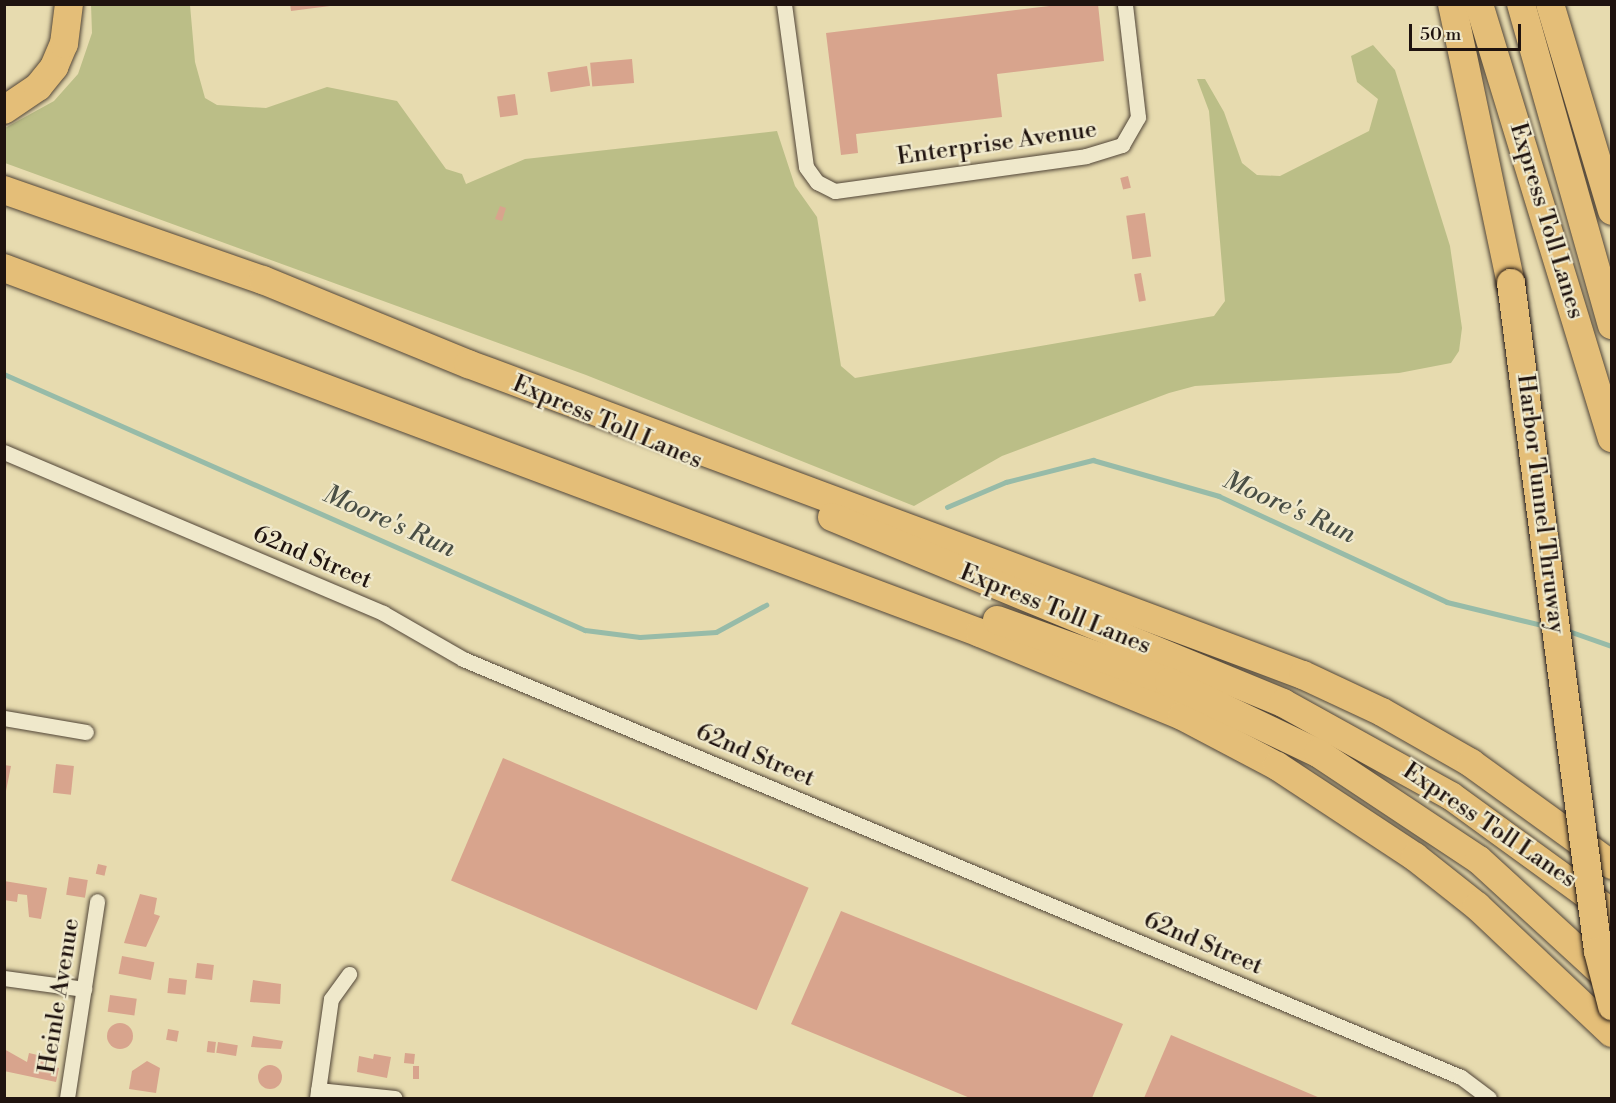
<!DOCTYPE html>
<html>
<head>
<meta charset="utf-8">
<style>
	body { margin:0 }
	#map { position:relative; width:1616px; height:1103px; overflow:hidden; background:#e7dbaf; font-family:"Libre Bodoni",serif }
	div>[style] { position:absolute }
	.green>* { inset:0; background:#bbbe87 }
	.stream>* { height:4.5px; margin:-2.25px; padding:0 2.25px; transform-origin:2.25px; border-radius:2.25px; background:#97bba8 }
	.building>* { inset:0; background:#d8a48d; transform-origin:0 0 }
	.round { border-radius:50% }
	.roads { filter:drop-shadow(0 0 2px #514537) drop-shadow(0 0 2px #514537) }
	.street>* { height:15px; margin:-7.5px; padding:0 7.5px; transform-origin:7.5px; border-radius:7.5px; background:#efe8cb }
	.highway>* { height:28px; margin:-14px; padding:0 14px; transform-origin:14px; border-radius:14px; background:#e4be78 }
	.bridges { filter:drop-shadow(0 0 2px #1f130f) drop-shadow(0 0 2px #1f130f) }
	.highway-bridge>* { height:28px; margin:-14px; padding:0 14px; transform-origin:14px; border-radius:14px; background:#e4be78 }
	span { translate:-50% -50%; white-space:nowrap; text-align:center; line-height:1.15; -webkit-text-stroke:4.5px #efe8cb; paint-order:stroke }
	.street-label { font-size:24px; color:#1f130f }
	.water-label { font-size:26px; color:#494e45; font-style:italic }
	.frame { position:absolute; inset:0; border:6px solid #1f130f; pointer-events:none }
	.scale { position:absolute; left:1409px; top:24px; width:112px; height:27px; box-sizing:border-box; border:3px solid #1f130f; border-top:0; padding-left:8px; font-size:18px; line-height:21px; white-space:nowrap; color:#1f130f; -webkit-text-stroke:4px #efe8cb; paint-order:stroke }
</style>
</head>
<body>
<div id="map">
	<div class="green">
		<i style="clip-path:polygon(91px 4px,190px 5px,195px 62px,205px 98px,217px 105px,266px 108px,327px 87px,397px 101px,446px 169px,462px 174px,466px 184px,525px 159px,777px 131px,795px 186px,817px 217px,841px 366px,855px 378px,1214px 316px,1225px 301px,1209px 111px,1197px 79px,1205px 79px,1224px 112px,1242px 163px,1257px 175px,1280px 176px,1369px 131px,1378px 99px,1357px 82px,1351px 56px,1373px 45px,1395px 70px,1450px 246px,1462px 328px,1459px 351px,1451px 363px,1399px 373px,1195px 386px,1169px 393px,1002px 456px,914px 506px,586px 375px,5px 163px,5px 128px,54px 101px,78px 74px,92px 33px)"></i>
	</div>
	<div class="stream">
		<i style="left:4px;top:374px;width:635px;rotate:23.78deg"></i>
		<i style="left:585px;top:630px;width:55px;rotate:7.3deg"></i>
		<i style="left:640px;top:637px;width:76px;rotate:-3.8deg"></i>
		<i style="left:716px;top:632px;width:57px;rotate:-28.4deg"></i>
		<i style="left:947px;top:507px;width:64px;rotate:-23deg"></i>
		<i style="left:1006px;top:482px;width:90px;rotate:-14.2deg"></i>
		<i style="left:1093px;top:460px;width:131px;rotate:15.9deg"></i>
		<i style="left:1219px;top:496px;width:251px;rotate:24.9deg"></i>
		<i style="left:1447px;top:602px;width:102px;rotate:13.6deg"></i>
		<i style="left:1566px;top:630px;width:49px;rotate:19.2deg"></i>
	</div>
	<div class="building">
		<i style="clip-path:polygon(290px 4px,330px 4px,330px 6px,291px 11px)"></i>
		<i style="clip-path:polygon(1066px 4px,1098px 4px,1104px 61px,997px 74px,1002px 117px,856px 134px,858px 153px,841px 155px,826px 33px)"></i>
		<i style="left:632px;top:59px;width:24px;height:42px;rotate:85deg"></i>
		<i style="left:587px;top:66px;width:20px;height:40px;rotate:81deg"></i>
		<i style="left:515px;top:94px;width:21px;height:18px;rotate:82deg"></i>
		<i style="left:1128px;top:176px;width:12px;height:8px;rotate:76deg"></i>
		<i style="clip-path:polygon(500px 206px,506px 208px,502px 221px,495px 219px)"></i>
		<i style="left:1145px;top:213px;width:44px;height:19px;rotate:82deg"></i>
		<i style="left:1141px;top:273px;width:28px;height:7px;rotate:80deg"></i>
		<i style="left:503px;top:758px;width:332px;height:133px;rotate:23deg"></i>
		<i style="left:56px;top:764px;width:18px;height:29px;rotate:6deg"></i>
		<i style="clip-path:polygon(4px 765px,11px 766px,6px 791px,4px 791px)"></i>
		<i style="left:98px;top:864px;width:9px;height:10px;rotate:13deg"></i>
		<i style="left:69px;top:877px;width:19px;height:18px;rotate:9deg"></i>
		<i style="clip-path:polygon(4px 881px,47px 888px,41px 919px,29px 917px,27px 895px,18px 894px,17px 902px,4px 900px)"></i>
		<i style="clip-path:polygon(140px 894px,157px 898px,154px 914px,160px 916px,146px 947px,124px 943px)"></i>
		<i style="clip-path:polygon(841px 911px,1123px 1024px,1092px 1098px,970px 1098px,791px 1024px)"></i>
		<i style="left:122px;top:956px;width:33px;height:18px;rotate:11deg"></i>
		<i style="left:197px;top:963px;width:17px;height:15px;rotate:7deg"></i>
		<i style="left:169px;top:978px;width:18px;height:15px;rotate:6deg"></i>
		<i style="clip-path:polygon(253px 980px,281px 984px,280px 1004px,250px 1002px)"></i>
		<i style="left:110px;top:995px;width:27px;height:17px;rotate:8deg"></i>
		<i class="round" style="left:107px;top:1023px;width:26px;height:26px"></i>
		<i style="left:168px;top:1029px;width:11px;height:11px;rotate:10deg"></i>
		<i style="clip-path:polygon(1171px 1035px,1320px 1098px,1144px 1098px)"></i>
		<i style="clip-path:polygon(253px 1036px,283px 1041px,281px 1049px,251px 1047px)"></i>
		<i style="left:208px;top:1041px;width:8px;height:11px;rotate:7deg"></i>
		<i style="left:218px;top:1042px;width:20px;height:11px;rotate:9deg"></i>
		<i style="clip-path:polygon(4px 1049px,27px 1062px,29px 1053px,46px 1057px,44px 1065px,59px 1068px,56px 1082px,4px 1071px)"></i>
		<i style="left:405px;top:1053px;width:10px;height:10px;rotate:6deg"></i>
		<i style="clip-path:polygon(374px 1054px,391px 1057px,387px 1078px,357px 1072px,359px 1056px,373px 1059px)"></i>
		<i style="clip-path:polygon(147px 1061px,160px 1068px,156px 1093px,129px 1089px,132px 1071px)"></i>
		<i class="round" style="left:258px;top:1065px;width:24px;height:24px"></i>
		<i style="left:413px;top:1066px;width:6px;height:13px"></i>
	</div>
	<div class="roads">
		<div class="street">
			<i style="left:784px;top:4px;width:164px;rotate:82.3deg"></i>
			<i style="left:806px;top:167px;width:19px;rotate:54deg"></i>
			<i style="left:817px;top:182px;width:20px;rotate:27deg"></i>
			<i style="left:835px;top:191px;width:253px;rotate:-7.9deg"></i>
			<i style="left:1086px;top:156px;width:38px;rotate:-17deg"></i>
			<i style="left:1122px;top:145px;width:32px;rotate:-60deg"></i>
			<i style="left:1138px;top:117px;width:114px;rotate:-96.6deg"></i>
			<i style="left:4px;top:452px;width:412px;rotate:23deg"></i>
			<i style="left:383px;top:613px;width:92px;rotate:29.9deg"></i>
			<i style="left:463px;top:659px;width:1082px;rotate:22.73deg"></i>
			<i style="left:1461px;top:1077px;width:35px;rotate:37deg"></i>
			<i style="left:4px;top:718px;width:83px;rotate:9.7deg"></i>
			<i style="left:4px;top:978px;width:81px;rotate:7.8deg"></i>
			<i style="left:318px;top:1090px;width:77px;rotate:5.9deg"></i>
			<i style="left:67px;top:1098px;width:199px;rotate:-81.3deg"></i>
			<i style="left:317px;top:1098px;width:100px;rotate:-82deg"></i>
			<i style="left:331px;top:999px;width:31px;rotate:-54deg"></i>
		</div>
		<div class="highway">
			<i style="left:1452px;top:4px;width:285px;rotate:78.1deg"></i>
			<i style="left:1479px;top:4px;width:454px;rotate:73deg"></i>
			<i style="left:1521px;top:4px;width:334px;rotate:74.2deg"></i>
			<i style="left:1550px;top:4px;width:216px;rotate:73.3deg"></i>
			<i style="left:4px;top:110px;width:41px;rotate:-34.1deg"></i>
			<i style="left:38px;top:87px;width:26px;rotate:-51deg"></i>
			<i style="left:54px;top:67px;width:25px;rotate:-67deg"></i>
			<i style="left:64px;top:44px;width:40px;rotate:-82.9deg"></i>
			<i style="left:4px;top:190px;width:274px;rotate:19.2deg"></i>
			<i style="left:263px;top:280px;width:222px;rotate:22.3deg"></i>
			<i style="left:468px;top:364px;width:891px;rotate:20.43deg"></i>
			<i style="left:1303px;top:675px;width:87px;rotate:25.1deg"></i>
			<i style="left:1382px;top:712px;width:103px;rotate:29.8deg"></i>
			<i style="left:1471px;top:763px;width:174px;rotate:35.9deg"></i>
			<i style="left:4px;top:268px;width:1042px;rotate:20.5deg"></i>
			<i style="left:980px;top:633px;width:218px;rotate:22.3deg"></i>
			<i style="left:1182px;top:716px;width:107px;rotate:27.8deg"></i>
			<i style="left:1277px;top:766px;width:165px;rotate:33.4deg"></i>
			<i style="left:1415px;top:857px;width:79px;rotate:38.3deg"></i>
			<i style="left:1477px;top:906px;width:185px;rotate:43.3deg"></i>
			<i style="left:832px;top:517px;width:488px;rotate:22.4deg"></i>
			<i style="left:1283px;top:703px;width:192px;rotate:29deg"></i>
			<i style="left:1451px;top:796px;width:199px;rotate:36deg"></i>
			<i style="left:997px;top:620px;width:183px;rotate:19.8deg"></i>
			<i style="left:1169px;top:682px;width:165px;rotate:25.5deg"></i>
			<i style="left:1318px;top:753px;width:193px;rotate:33.6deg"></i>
			<i style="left:1479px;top:860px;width:180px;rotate:42.5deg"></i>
		</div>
	</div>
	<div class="bridges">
		<div class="highway-bridge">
			<i style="left:1511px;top:283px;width:674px;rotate:82.58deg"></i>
			<i style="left:1598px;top:951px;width:57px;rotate:75.7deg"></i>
		</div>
	</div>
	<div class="street-label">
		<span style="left:997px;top:144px;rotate:-8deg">Enterprise Avenue</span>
		<span style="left:1546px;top:221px;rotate:73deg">Express Toll Lanes</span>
		<span style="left:607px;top:423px;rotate:23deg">Express Toll Lanes</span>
		<span style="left:1540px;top:504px;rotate:83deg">Harbor Tunnel Thruway</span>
		<span style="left:312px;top:558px;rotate:23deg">62nd Street</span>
		<span style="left:1055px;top:610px;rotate:22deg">Express Toll Lanes</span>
		<span style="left:755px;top:756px;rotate:23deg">62nd Street</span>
		<span style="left:1489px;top:826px;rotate:34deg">Express Toll Lanes</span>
		<span style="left:1203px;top:944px;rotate:23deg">62nd Street</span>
		<span style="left:60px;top:996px;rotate:-81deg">Heinle Avenue</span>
	</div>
	<div class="water-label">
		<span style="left:1289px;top:508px;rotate:24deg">Moore's Run</span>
		<span style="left:389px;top:522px;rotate:24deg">Moore's Run</span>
	</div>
	<div class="frame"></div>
	<div class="scale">50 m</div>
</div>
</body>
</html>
